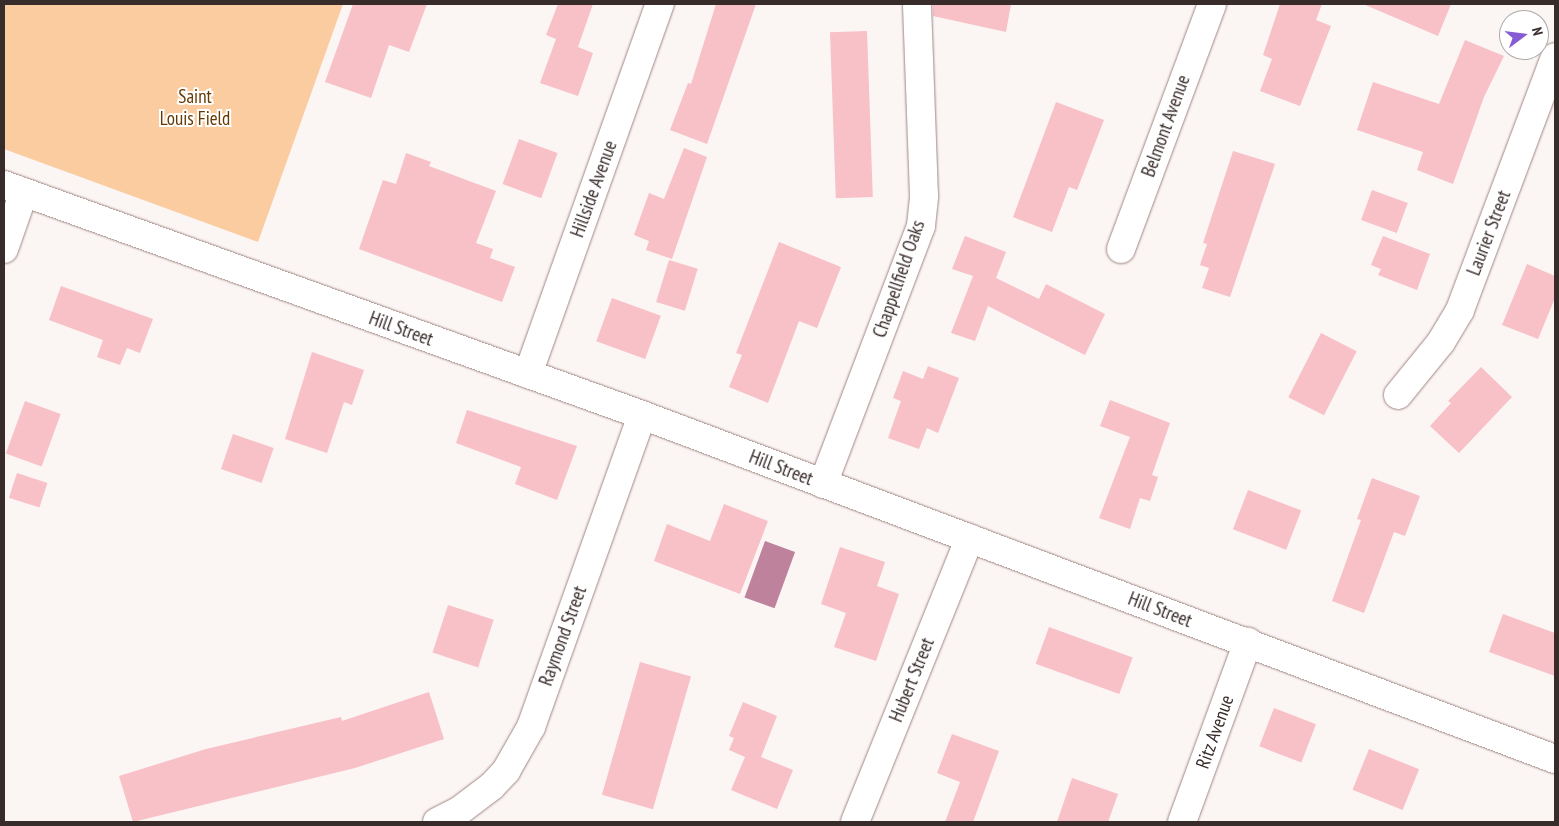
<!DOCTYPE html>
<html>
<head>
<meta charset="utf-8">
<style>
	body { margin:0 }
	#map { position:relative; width:1559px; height:826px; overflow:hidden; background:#fbf5f4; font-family:"PT Sans Narrow",sans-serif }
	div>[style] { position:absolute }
	.green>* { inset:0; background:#facca0 }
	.water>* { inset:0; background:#be829d; transform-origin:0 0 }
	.building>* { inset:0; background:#f8c0c7; transform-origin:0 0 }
	.roads { filter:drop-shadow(0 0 1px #a08682) drop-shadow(0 0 1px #a08682) }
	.minor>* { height:28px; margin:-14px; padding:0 14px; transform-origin:14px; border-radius:14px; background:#fff }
	.tertiary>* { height:28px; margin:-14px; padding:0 14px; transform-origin:14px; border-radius:14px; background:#fff }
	span { translate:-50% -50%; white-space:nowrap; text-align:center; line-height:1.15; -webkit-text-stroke:4px #fff; paint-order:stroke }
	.park-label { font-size:19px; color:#643800 }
	.street-label { font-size:19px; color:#372c2a }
	.frame { position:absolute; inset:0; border:5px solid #372c2a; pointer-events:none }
	.north { position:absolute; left:1499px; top:10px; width:50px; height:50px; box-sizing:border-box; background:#fff; border:1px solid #afabaa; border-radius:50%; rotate:75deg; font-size:14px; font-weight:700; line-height:20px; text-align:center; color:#372c2a }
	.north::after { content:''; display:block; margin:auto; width:18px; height:22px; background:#865bd4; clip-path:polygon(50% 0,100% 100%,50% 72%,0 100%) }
</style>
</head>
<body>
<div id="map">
	<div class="green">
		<i style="clip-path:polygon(4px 4px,343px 4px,258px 242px,4px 149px)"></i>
	</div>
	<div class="water">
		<i style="left:765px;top:541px;width:32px;height:60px;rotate:20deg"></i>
	</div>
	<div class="building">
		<i style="clip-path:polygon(353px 4px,427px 4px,409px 52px,389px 45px,371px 98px,325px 82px)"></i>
		<i style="clip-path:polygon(558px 4px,593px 4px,578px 47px,593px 53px,578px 96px,540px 83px,556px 39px,546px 35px)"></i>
		<i style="clip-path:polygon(716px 4px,756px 4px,707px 144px,670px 130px,688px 83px,691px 84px)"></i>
		<i style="clip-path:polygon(933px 4px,1011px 4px,1006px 32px,933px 16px)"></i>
		<i style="clip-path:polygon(1280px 4px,1322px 4px,1316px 20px,1331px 26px,1300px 106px,1260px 91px,1272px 59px,1263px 55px)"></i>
		<i style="clip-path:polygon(1363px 4px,1451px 4px,1438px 36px)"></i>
		<i style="left:867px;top:31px;width:166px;height:37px;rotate:88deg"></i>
		<i style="clip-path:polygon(1465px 40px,1504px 56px,1484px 97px,1453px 184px,1417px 170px,1423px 152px,1357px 130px,1373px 82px,1439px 104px)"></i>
		<i style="clip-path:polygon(1056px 102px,1104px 120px,1077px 190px,1069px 187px,1052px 232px,1013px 217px)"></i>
		<i style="left:519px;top:139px;width:41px;height:48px;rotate:20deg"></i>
		<i style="clip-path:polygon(684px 148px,707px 157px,672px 259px,646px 250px,649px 241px,634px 235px,649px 193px,664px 199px)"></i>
		<i style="clip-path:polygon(1233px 151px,1275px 164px,1230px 297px,1202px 288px,1209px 268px,1200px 265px,1207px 244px,1203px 243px)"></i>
		<i style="clip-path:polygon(406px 153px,431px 162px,429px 166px,496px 191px,476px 243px,493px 249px,490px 258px,515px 267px,502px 302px,359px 249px,383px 180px,396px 184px)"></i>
		<i style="left:1372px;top:190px;width:38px;height:32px;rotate:20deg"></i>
		<i style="clip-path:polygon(965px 236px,1006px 252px,996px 278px,1039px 299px,1046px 284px,1105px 314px,1085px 355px,988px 306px,975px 341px,951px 333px,973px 276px,952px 269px)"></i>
		<i style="clip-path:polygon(1383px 236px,1430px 254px,1417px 290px,1378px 275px,1381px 269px,1371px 265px)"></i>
		<i style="clip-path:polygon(779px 242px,841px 267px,817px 328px,799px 321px,768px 403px,729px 387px,742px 355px,736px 353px)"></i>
		<i style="left:669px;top:260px;width:30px;height:44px;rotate:17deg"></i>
		<i style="clip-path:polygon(1527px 264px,1555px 276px,1555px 298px,1538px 339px,1502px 325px)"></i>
		<i style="clip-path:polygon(61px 286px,153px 319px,140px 353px,127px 348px,120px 365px,97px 357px,103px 340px,49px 320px)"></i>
		<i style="left:612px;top:298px;width:52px;height:46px;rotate:20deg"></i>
		<i style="left:1321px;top:333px;width:40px;height:72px;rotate:27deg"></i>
		<i style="clip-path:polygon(312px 352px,364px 370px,352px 405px,344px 402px,327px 453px,285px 439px)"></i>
		<i style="clip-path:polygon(928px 366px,959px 378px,938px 433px,927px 428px,919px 449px,888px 438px,901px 401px,893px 398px,903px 371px,923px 379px)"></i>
		<i style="clip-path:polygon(1481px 367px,1512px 397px,1459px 453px,1430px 426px,1451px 403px,1448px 401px)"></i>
		<i style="clip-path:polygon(1110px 400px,1170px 423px,1152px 475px,1158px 477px,1150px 501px,1140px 498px,1130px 529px,1099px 518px,1130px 437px,1100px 426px)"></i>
		<i style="left:25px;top:401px;width:38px;height:56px;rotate:20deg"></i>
		<i style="clip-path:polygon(467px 410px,577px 446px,557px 500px,515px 484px,521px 467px,456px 443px)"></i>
		<i style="left:233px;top:434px;width:43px;height:37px;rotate:19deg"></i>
		<i style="left:17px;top:473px;width:32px;height:26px;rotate:18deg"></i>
		<i style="clip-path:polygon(1372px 478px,1420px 496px,1405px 536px,1394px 532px,1364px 613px,1332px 601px,1361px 520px,1357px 519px)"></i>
		<i style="left:1248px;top:490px;width:57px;height:42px;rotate:21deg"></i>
		<i style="clip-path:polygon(724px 504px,768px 521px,740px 594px,654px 561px,667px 524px,710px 541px)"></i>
		<i style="clip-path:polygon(840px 547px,885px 562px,877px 586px,899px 594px,876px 661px,834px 647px,846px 613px,821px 604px)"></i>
		<i style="left:448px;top:605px;width:48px;height:50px;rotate:18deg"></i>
		<i style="clip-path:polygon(1503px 614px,1555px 633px,1555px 676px,1489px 652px)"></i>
		<i style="left:1049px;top:627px;width:89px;height:39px;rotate:20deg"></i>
		<i style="left:640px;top:662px;width:53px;height:138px;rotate:16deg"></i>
		<i style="clip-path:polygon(429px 692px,444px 739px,355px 768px,133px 822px,119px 776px,206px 749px,341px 717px,342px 721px)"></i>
		<i style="clip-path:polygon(743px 702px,777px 716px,761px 757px,793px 770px,777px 809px,731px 790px,745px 757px,729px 750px,734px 738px,729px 736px)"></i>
		<i style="left:1274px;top:708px;width:45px;height:41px;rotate:21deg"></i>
		<i style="clip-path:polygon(952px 734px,999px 751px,973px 822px,945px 822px,960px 782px,937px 773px)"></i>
		<i style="left:1369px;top:749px;width:54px;height:44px;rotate:22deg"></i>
		<i style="clip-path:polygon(1072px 778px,1118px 794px,1108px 822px,1057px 822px)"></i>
	</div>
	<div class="roads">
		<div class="minor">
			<i style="left:4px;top:249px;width:60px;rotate:-70.7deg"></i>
			<i style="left:1121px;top:249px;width:261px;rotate:-69.6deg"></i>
			<i style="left:528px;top:374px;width:393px;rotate:-70.4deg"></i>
			<i style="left:1398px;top:395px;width:68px;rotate:-50.9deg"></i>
			<i style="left:1441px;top:342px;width:37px;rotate:-59deg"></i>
			<i style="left:1460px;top:310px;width:270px;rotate:-69.4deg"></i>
			<i style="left:823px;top:484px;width:276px;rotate:-69.2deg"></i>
			<i style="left:921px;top:226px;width:30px;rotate:-84deg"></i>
			<i style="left:924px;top:196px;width:192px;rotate:-92.1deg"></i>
			<i style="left:437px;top:822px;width:25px;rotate:-27deg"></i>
			<i style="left:459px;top:811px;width:41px;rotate:-37.1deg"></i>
			<i style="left:492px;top:786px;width:21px;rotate:-47deg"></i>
			<i style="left:506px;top:771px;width:51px;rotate:-60.4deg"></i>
			<i style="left:531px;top:727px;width:331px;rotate:-70.4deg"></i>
			<i style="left:855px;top:822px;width:306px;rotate:-68deg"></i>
			<i style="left:1182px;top:822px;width:192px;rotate:-69.9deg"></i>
		</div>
		<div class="tertiary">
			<i style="left:4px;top:185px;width:678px;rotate:19.82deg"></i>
			<i style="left:642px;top:415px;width:976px;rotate:20.65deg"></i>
		</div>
	</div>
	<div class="park-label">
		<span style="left:195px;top:108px">Saint<br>Louis Field</span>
	</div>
	<div class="street-label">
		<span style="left:1166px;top:126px;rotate:-70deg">Belmont Avenue</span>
		<span style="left:594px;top:189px;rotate:-70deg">Hillside Avenue</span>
		<span style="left:1489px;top:233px;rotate:-69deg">Laurier Street</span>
		<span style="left:899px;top:279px;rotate:-71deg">Chappellfield Oaks</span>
		<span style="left:401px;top:329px;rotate:20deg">Hill Street</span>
		<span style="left:781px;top:468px;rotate:21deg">Hill Street</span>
		<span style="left:1160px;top:610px;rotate:21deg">Hill Street</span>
		<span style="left:563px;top:636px;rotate:-70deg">Raymond Street</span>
		<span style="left:912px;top:680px;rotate:-68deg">Hubert Street</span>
		<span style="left:1215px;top:732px;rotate:-70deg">Ritz Avenue</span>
	</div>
	<div class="frame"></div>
	<div class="north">N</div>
</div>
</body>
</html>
